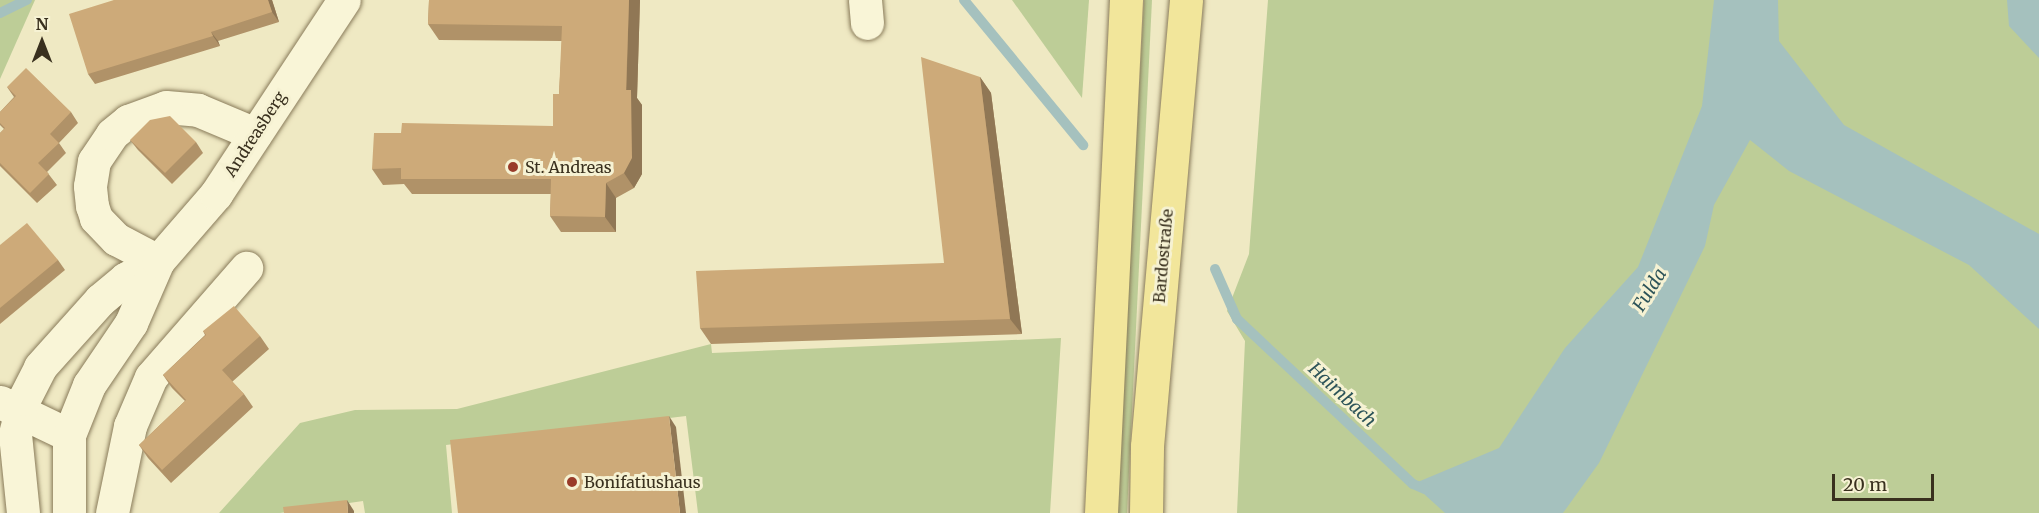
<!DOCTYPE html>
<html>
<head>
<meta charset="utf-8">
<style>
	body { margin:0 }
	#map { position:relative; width:2039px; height:513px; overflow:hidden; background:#efe9c3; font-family:Merriweather,serif }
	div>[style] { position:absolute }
	.green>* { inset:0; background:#bdcd97 }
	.water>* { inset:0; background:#a5c1be }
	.stream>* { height:10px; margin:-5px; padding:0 5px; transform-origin:5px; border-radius:5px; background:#a5c1be }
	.roads { filter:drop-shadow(0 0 2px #897b5a) drop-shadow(0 0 2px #897b5a) }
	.minor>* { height:33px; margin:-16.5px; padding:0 16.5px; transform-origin:16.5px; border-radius:16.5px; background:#f9f5d7 }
	.major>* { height:33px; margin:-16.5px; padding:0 16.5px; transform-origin:16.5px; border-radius:16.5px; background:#f2e69b }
	.wall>* { inset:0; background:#b09268 }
	.shaded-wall>* { inset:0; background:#907755 }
	.building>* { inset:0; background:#cdaa79 }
	.dots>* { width:16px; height:16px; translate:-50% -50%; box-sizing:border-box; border:3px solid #f6f2d3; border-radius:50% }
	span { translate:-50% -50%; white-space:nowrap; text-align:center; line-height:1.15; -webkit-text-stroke:6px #f6f2d3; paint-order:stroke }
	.street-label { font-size:16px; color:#39301e }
	.poi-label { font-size:16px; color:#39301e }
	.left { translate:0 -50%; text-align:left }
	.water-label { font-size:18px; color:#2d5459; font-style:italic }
	.north { position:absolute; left:12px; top:12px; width:60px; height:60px; -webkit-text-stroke:4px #f6f2d3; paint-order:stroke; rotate:0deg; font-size:16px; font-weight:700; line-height:24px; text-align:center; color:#39301e }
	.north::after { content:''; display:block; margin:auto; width:21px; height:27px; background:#39301e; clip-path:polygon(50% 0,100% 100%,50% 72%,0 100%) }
	.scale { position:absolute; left:1832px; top:474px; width:102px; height:27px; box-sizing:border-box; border:3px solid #39301e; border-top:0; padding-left:8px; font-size:18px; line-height:21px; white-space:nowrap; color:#39301e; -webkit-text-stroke:4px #f6f2d3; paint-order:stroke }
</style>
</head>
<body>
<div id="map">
	<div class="green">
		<i style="clip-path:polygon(0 0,35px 0,0 79px)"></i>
		<i style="clip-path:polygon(1012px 0,1089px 0,1082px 98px)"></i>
		<i style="clip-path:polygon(1144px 0,1152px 0,1127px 513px,1116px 513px)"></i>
		<i style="clip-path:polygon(1268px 0,2039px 0,2039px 513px,1237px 513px,1245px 341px,1227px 311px,1249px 254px)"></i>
		<i style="clip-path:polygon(1061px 338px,1050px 513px,698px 513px,686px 416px,446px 445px,452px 513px,365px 513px,363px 501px,280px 513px,219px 513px,300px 423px,355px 410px,457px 409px,711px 344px,712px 353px)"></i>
	</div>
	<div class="water">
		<i style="clip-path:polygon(1714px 0,1778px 0,1779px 41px,1844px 125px,2039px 234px,2039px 329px,1969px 265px,1789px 171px,1750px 140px,1714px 205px,1705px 246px,1599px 463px,1563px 513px,1445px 513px,1413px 484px,1499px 448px,1565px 348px,1638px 267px,1702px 106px)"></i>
		<i style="clip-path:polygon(2007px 0,2039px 0,2039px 58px,2009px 26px)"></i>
	</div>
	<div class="stream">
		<i style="left:964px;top:0;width:188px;rotate:50.6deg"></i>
		<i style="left:0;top:13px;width:30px;rotate:-26deg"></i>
		<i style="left:1215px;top:269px;width:55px;rotate:66.3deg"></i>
		<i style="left:1237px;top:319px;width:241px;rotate:43.2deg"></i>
		<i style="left:1413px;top:484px;width:13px;rotate:23deg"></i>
	</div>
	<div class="roads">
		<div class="minor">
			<i style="left:865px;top:0;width:23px;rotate:85deg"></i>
			<i style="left:158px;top:261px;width:47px;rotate:-152.4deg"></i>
			<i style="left:116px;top:239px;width:29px;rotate:-134deg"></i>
			<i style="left:96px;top:218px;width:13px;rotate:-108deg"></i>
			<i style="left:92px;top:206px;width:20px;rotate:-96deg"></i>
			<i style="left:90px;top:186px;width:25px;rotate:-81deg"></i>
			<i style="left:94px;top:161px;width:32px;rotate:-56deg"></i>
			<i style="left:112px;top:134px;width:21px;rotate:-39deg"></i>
			<i style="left:128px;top:121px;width:40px;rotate:-20.2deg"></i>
			<i style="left:166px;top:107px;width:32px;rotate:5deg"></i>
			<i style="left:198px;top:110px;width:62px;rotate:22.8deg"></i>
			<i style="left:0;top:402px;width:76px;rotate:25.6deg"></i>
			<i style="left:23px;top:513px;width:79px;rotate:-95.8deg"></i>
			<i style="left:15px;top:434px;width:36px;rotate:-76deg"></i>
			<i style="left:24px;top:399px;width:36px;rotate:-63deg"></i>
			<i style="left:40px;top:367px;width:90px;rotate:-48.2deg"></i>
			<i style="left:100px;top:300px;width:33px;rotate:-40deg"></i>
			<i style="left:125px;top:279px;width:38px;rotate:-29deg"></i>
			<i style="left:69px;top:513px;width:78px;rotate:-90deg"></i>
			<i style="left:69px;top:435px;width:54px;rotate:-68.2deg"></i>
			<i style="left:89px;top:385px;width:75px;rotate:-55.9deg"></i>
			<i style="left:131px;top:323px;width:68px;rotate:-66.5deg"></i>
			<i style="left:158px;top:261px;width:89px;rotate:-49.1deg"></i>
			<i style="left:216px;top:194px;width:232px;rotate:-56.6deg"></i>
			<i style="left:112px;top:513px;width:89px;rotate:-78.3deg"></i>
			<i style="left:130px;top:426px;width:53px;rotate:-66.8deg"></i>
			<i style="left:151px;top:377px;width:145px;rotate:-48.9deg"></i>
		</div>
		<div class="major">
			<i style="left:1101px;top:513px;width:514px;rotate:-87.21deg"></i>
			<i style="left:1146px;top:513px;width:67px;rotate:-89.1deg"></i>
			<i style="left:1147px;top:446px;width:448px;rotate:-85deg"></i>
		</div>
	</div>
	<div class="wall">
		<i style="clip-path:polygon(114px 0,272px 0,279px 22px,218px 41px,220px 46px,95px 84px,88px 74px)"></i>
		<i style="clip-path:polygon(429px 0,640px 0,637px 98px,642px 105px,642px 174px,634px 188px,616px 198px,616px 232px,561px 232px,550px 216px,551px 194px,412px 194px,404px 184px,383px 185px,372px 169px,401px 133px,553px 126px,559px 94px,562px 41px,439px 40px,428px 24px)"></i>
		<i style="clip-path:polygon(980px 77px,991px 93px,1022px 334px,711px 344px,700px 328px,944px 263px)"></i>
		<i style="clip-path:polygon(7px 87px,71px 112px,78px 123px,59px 143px,66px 153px,47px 172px,57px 185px,37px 203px,0 166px,0 133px,4px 129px,0 125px,0 112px,14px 97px)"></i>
		<i style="clip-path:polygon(130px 140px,196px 142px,203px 153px,172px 184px,138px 150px)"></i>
		<i style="clip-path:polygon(0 245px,58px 260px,65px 270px,0 324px)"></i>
		<i style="clip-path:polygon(203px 331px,260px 336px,269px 349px,232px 382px,244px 394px,253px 407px,171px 483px,148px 458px,139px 445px,185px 401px,172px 388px,163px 375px,205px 335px)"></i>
	</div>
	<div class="shaded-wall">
		<i style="clip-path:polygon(268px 0,272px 0,279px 22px,272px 12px)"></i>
		<i style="clip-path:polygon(629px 0,640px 0,637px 98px,642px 105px,642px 174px,634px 188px,624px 173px)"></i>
		<i style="clip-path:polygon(211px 32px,218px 41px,220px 46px,213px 36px)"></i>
		<i style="clip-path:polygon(980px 77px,991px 93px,1022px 334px,1010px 319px)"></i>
		<i style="clip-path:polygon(606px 183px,616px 198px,616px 232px,605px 217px)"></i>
		<i style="clip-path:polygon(669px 416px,676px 427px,686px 513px,680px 513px)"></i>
		<i style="clip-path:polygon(347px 500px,354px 511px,354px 513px,348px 513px)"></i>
	</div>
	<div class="building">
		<i style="clip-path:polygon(114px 0,268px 0,272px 12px,211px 32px,213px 36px,88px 74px,69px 14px)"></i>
		<i style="clip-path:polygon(429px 0,629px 0,626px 90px,631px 90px,632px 158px,624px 173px,606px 183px,605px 217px,550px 216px,551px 179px,401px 179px,401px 168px,372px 169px,374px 133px,401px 133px,402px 123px,553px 126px,553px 94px,559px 94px,562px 26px,428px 24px)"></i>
		<i style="clip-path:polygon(921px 57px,980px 77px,1010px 319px,700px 328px,696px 271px,944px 263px)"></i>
		<i style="clip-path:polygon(26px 68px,71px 112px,50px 134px,59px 143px,38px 163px,49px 174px,30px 193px,0 163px,0 133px,5px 128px,0 123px,0 112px,16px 96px,7px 87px)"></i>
		<i style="clip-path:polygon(170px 116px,196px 142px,165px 173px,130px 140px,150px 120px)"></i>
		<i style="clip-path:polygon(27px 223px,58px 260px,0 308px,0 245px)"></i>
		<i style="clip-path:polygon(234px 306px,260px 336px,222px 370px,244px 394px,162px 470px,139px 445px,186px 400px,163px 375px,206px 335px,203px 331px)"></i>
		<i style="clip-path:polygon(669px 416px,680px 513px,458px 513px,450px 440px)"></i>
		<i style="clip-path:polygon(347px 500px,348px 513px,284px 513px,283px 507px)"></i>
	</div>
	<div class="dots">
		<i style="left:513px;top:167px;background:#993b29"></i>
		<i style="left:572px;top:482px;background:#993b29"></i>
	</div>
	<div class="street-label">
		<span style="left:255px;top:134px;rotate:-57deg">Andreasberg</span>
		<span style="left:1163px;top:256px;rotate:-85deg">Bardostraße</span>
	</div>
	<div class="poi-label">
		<span class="left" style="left:525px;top:167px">St. Andreas</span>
		<span class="left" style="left:584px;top:482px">Bonifatiushaus</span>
	</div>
	<div class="water-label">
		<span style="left:1650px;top:290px;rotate:-58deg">Fulda</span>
		<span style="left:1342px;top:395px;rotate:43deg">Haimbach</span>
	</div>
	<div class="north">N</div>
	<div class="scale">20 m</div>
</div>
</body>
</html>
